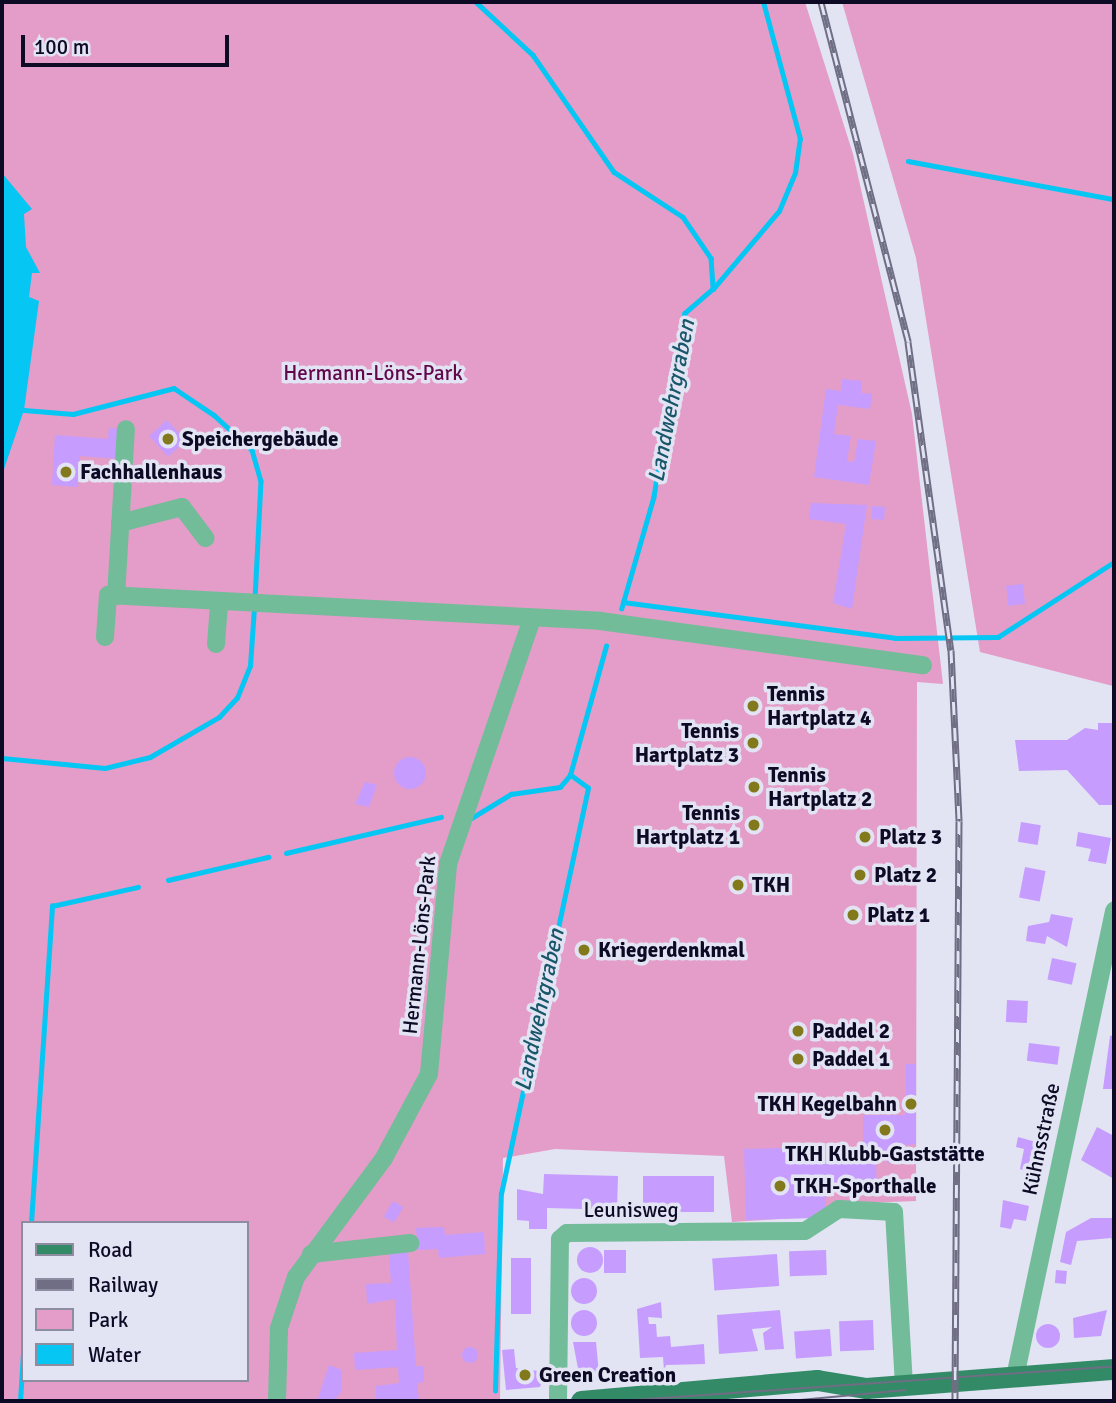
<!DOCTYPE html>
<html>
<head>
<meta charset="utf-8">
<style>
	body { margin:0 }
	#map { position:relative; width:1116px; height:1403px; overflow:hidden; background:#e2e3f3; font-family:Signika,sans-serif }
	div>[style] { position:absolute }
	.green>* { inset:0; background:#e39dc8 }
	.water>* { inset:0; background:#06c6f3 }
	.stream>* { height:4.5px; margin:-2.25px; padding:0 2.25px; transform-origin:2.25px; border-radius:2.25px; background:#06c6f3 }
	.building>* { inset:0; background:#c69dff; transform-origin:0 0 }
	.round { border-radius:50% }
	.minor>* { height:18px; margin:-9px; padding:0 9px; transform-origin:9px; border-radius:9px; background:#72bc99 }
	.major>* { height:21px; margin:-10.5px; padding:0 10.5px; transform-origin:10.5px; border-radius:10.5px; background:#328b66 }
	.tram>* { height:2px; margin:-1px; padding:0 1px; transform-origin:1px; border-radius:1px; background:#6f6e84 }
	.rail>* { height:7px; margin-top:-3.5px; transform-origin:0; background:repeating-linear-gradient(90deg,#e2e3f3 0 13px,#6f6e84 0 26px); box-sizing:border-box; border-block:2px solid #6f6e84 }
	.dots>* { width:19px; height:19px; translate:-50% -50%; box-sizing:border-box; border:4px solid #e2e3f3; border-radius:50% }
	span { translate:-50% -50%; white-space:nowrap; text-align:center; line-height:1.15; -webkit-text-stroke:7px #e2e3f3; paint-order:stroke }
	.park-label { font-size:21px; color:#62074a }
	.poi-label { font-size:21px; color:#0d0a26; font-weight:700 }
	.left { translate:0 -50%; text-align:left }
	.right { translate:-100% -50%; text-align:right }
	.street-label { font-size:21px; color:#0d0a26 }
	.water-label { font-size:23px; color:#185669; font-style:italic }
	.frame { position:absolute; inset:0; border:4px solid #0d0a26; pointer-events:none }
	.legend { position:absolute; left:21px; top:1221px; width:228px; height:161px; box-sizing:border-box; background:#e2e3f3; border:2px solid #8d8ca1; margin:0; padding:9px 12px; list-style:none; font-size:21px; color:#0d0a26 }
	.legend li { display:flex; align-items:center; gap:14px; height:35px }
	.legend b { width:35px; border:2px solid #8d8ca1 }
	.scale { position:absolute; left:21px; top:35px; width:208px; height:32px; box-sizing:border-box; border:4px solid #0d0a26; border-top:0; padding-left:9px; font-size:21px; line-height:24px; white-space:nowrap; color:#0d0a26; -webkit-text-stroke:5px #e2e3f3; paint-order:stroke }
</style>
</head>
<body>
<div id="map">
	<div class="green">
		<i style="clip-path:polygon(evenodd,2px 2px,805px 2px,853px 154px,912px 414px,943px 684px,917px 682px,916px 1201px,839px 1204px,825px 1216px,732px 1222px,724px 1156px,555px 1149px,503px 1158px,500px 1399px,2px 1401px,2px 2px,23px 1223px,247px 1223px,247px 1380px,23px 1380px,23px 1223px)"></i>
		<i style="clip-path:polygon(842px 2px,1114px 2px,1113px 686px,980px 652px,916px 258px)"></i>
	</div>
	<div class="water">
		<i style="clip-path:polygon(2px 173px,32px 209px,24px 214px,26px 247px,40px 273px,32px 273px,29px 297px,39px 301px,24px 410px,2px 475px)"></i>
	</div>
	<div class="stream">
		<i style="left:476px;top:2px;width:78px;rotate:42.9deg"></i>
		<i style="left:533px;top:55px;width:142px;rotate:55.3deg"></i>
		<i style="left:614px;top:172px;width:82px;rotate:33.1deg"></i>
		<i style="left:683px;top:217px;width:50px;rotate:55.7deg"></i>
		<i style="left:711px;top:258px;width:31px;rotate:86deg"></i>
		<i style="left:713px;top:289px;width:37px;rotate:139deg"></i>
		<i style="left:685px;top:313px;width:187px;rotate:99.6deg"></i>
		<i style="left:654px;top:497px;width:116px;rotate:106.1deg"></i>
		<i style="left:908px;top:161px;width:209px;rotate:10.5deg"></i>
		<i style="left:713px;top:289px;width:102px;rotate:-49.8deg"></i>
		<i style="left:779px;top:211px;width:41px;rotate:-67.2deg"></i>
		<i style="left:795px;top:173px;width:34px;rotate:-82deg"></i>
		<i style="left:800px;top:139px;width:142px;rotate:-105.1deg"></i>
		<i style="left:24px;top:410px;width:49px;rotate:4.7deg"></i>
		<i style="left:73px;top:414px;width:104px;rotate:-14.4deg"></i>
		<i style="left:174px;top:388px;width:48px;rotate:34deg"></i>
		<i style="left:214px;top:415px;width:52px;rotate:42.6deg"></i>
		<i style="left:252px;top:450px;width:32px;rotate:74deg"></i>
		<i style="left:261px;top:481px;width:118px;rotate:92.9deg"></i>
		<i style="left:623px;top:602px;width:274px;rotate:7.5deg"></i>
		<i style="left:895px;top:638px;width:103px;rotate:-0.6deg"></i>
		<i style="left:998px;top:637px;width:138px;rotate:-32.9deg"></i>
		<i style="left:2px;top:758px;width:103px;rotate:5.5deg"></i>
		<i style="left:105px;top:768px;width:46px;rotate:-13.7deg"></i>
		<i style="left:150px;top:757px;width:80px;rotate:-30.1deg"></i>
		<i style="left:219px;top:717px;width:26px;rotate:-47deg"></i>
		<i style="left:237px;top:698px;width:35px;rotate:-68deg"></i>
		<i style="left:250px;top:666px;width:58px;rotate:-86.1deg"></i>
		<i style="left:470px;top:819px;width:48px;rotate:-31.4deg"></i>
		<i style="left:511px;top:794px;width:49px;rotate:-8.1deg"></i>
		<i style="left:560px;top:787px;width:16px;rotate:-50deg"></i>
		<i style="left:286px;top:853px;width:159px;rotate:-13.1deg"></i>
		<i style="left:168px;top:880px;width:103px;rotate:-13deg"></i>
		<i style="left:31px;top:1223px;width:318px;rotate:-86.2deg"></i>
		<i style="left:52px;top:906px;width:88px;rotate:-12.5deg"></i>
		<i style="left:495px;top:1391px;width:197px;rotate:-88.3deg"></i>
		<i style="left:501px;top:1194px;width:415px;rotate:-77.9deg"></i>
		<i style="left:588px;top:788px;width:22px;rotate:-144deg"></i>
		<i style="left:570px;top:775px;width:134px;rotate:-74.4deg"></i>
		<i style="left:20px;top:1401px;width:48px;rotate:-86.4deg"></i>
	</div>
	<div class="building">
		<i style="clip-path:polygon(842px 379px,862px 381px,861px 393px,872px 394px,870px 409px,838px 405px,834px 434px,851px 436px,847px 461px,854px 462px,858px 439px,876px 441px,869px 485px,814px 477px,826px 389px,841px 391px)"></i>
		<i style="left:167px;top:420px;width:28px;height:24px;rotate:48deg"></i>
		<i style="clip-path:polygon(109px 428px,123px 429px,120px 459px,80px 456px,78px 487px,52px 485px,55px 435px,108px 439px)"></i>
		<i style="clip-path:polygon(811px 503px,867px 505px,852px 609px,833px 603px,846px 524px,809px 519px)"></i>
		<i style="left:872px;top:506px;width:13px;height:13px;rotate:4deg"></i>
		<i style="left:1023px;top:584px;width:20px;height:17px;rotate:84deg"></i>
		<i style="clip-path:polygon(1098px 723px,1112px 723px,1113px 805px,1099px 805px,1067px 770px,1019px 771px,1015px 740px,1067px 740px,1085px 728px,1098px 730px)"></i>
		<i class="round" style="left:394px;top:757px;width:32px;height:32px"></i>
		<i style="clip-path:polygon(365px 782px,377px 785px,369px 807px,355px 804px)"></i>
		<i style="left:1021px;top:822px;width:20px;height:20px;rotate:9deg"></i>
		<i style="clip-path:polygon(1078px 832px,1111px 838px,1106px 864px,1088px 861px,1091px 849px,1076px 846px)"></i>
		<i style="left:1025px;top:867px;width:21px;height:31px;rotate:11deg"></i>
		<i style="clip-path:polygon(1051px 914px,1073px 918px,1067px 947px,1047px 936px,1045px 944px,1026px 941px,1028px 926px,1049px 922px)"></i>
		<i style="left:1052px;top:958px;width:25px;height:22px;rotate:12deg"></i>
		<i style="left:1007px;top:1000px;width:21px;height:22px;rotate:3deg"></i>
		<i style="clip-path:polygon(1114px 1035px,1114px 1089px,1103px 1089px,1110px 1036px)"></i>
		<i style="left:1029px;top:1043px;width:31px;height:18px;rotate:7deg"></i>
		<i style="clip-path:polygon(906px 1064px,916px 1064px,916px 1144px,906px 1145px,904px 1163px,887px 1163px,886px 1154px,863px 1153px,863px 1115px,906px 1115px)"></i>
		<i style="clip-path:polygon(1097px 1127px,1114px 1136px,1114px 1179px,1081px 1160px)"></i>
		<i style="clip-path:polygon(1018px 1137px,1043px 1144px,1031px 1172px,1020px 1169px,1024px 1149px,1016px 1147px)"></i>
		<i style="clip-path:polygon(814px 1147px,814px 1160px,876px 1161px,877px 1189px,825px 1189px,826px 1212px,816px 1212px,816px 1218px,746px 1220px,744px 1149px)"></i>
		<i style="clip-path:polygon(544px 1174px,618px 1176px,617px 1210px,547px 1208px,547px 1229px,529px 1229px,529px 1221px,517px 1220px,517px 1189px,543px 1194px)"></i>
		<i style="left:643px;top:1176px;width:71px;height:36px"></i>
		<i style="clip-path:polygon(1003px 1200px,1029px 1206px,1026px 1221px,1014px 1219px,1011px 1229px,1000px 1227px)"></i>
		<i style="left:393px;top:1201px;width:12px;height:18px;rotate:31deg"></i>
		<i style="clip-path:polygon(1091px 1218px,1114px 1218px,1114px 1246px,1111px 1238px,1077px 1241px,1071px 1265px,1060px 1262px,1066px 1232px)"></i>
		<i style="clip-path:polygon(444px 1227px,445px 1235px,484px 1232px,485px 1254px,439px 1258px,438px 1249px,418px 1250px,416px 1228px)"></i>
		<i class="round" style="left:577px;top:1247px;width:26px;height:26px"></i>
		<i style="left:604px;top:1250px;width:22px;height:23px"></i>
		<i style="left:826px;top:1250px;width:25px;height:37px;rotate:88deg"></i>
		<i style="clip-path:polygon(408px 1252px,416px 1366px,424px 1366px,424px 1382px,417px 1383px,419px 1401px,376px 1401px,376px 1386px,399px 1383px,398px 1367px,355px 1370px,354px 1353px,397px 1350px,395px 1299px,367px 1304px,366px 1284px,391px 1283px,389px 1254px)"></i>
		<i style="left:777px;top:1254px;width:32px;height:65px;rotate:86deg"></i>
		<i style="left:511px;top:1258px;width:20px;height:56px"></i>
		<i style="left:1056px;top:1270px;width:11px;height:13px;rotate:5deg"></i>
		<i class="round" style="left:571px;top:1278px;width:26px;height:26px"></i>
		<i style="clip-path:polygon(661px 1302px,662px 1318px,648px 1317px,649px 1324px,656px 1324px,657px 1337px,670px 1336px,671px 1347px,704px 1344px,705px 1364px,666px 1365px,664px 1371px,663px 1357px,640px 1358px,637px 1309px)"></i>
		<i class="round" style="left:571px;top:1310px;width:26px;height:26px"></i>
		<i style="clip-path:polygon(780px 1310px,784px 1349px,765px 1350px,763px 1333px,772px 1327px,763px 1328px,752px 1329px,758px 1351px,719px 1354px,717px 1315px)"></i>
		<i style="clip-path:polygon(1107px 1310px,1101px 1336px,1074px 1338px,1073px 1318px)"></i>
		<i style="left:873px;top:1320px;width:30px;height:34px;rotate:88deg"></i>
		<i class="round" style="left:1036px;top:1324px;width:24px;height:24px"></i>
		<i style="left:830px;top:1329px;width:27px;height:36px;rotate:86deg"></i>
		<i style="clip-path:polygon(573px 1342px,596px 1342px,599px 1374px,579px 1374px)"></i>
		<i class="round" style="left:462px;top:1347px;width:16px;height:16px"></i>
		<i style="clip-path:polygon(514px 1349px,516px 1368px,545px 1372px,540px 1387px,506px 1390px,502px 1350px)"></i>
		<i style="clip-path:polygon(329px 1365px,342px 1370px,341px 1392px,334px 1401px,317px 1401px)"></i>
	</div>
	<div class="minor">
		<i style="left:120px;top:523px;width:64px;rotate:-14.5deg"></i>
		<i style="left:182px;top:507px;width:39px;rotate:53deg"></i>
		<i style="left:116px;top:596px;width:167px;rotate:-86.6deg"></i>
		<i style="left:105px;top:637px;width:42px;rotate:-85.9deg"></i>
		<i style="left:108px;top:595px;width:493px;rotate:3deg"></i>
		<i style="left:600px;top:621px;width:326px;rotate:7.8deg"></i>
		<i style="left:216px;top:644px;width:40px;rotate:-85.7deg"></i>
		<i style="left:311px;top:1254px;width:100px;rotate:-6.3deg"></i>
		<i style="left:1015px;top:1377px;width:477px;rotate:-78deg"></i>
		<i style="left:277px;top:1401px;width:73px;rotate:-88.4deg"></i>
		<i style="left:279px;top:1328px;width:54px;rotate:-71.6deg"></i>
		<i style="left:296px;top:1277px;width:148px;rotate:-53.5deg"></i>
		<i style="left:384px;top:1158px;width:95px;rotate:-61.8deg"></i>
		<i style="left:429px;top:1074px;width:211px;rotate:-84.8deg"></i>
		<i style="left:448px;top:864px;width:260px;rotate:-71.1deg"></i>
		<i style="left:558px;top:1401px;width:162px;rotate:-89.3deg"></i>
		<i style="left:560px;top:1239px;width:9px;rotate:-41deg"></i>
		<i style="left:567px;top:1233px;width:238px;rotate:-0.5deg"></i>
		<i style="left:805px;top:1231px;width:40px;rotate:-32.9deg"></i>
		<i style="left:839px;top:1209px;width:55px;rotate:3.1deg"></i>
		<i style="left:894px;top:1212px;width:174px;rotate:86.7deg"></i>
	</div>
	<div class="major">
		<i style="left:581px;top:1401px;width:237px;rotate:-5.1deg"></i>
		<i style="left:817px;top:1380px;width:50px;rotate:9.3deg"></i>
		<i style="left:866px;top:1388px;width:249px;rotate:-4.4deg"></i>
	</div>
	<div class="tram">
		<i style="left:619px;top:1401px;width:496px;rotate:-4deg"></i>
		<i style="left:790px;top:1401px;width:116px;rotate:-5.5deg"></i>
	</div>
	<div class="rail">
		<i style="left:821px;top:2px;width:351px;rotate:75.6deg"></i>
		<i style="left:908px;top:342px;width:311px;rotate:82.1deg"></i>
		<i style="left:951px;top:650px;width:171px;rotate:87.3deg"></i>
		<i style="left:959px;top:821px;width:580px;rotate:90.4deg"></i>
	</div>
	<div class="dots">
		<i style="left:168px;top:439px;background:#82781c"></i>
		<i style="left:66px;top:472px;background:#82781c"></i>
		<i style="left:753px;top:706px;background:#82781c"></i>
		<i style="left:753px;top:743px;background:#82781c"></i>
		<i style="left:754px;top:787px;background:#82781c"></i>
		<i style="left:754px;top:825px;background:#82781c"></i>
		<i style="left:865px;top:837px;background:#82781c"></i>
		<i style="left:860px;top:875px;background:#82781c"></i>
		<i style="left:738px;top:885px;background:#82781c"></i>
		<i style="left:853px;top:915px;background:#82781c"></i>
		<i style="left:584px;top:950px;background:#82781c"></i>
		<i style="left:798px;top:1031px;background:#82781c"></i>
		<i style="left:798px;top:1059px;background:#82781c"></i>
		<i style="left:911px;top:1104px;background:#82781c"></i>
		<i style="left:885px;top:1130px;background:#82781c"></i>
		<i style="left:780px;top:1186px;background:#82781c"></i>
		<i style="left:525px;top:1375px;background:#82781c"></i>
	</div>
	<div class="park-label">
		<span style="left:373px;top:373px">Hermann-Löns-Park</span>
	</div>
	<div class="poi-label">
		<span class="left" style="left:182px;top:439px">Speichergebäude</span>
		<span class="left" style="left:80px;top:472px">Fachhallenhaus</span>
		<span class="left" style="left:767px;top:706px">Tennis<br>Hartplatz 4</span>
		<span class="right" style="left:739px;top:743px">Tennis<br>Hartplatz 3</span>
		<span class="left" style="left:768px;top:787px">Tennis<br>Hartplatz 2</span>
		<span class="right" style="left:740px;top:825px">Tennis<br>Hartplatz 1</span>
		<span class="left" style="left:879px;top:837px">Platz 3</span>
		<span class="left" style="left:874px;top:875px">Platz 2</span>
		<span class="left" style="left:752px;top:885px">TKH</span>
		<span class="left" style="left:867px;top:915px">Platz 1</span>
		<span class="left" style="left:598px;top:950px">Kriegerdenkmal</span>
		<span class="left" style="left:812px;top:1031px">Paddel 2</span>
		<span class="left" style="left:812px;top:1059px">Paddel 1</span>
		<span class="right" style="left:897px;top:1104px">TKH Kegelbahn</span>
		<span style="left:885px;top:1154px">TKH Klubb-Gaststätte</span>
		<span class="left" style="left:794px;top:1186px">TKH-Sporthalle</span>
		<span class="left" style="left:539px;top:1375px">Green Creation</span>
	</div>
	<div class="street-label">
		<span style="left:419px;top:945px;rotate:-84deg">Hermann-Löns-Park</span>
		<span style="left:1041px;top:1139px;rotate:-78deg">Kühnsstraße</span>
		<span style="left:631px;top:1210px">Leunisweg</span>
	</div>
	<div class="water-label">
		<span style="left:672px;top:401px;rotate:-79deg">Landwehrgraben</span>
		<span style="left:540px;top:1010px;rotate:-78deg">Landwehrgraben</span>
	</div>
	<div class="frame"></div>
	<ul class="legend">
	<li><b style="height:9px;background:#328b66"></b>Road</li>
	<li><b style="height:9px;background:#6f6e84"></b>Railway</li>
	<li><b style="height:19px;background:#e39dc8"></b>Park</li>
	<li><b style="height:19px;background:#06c6f3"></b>Water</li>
	</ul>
	<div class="scale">100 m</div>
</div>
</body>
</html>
